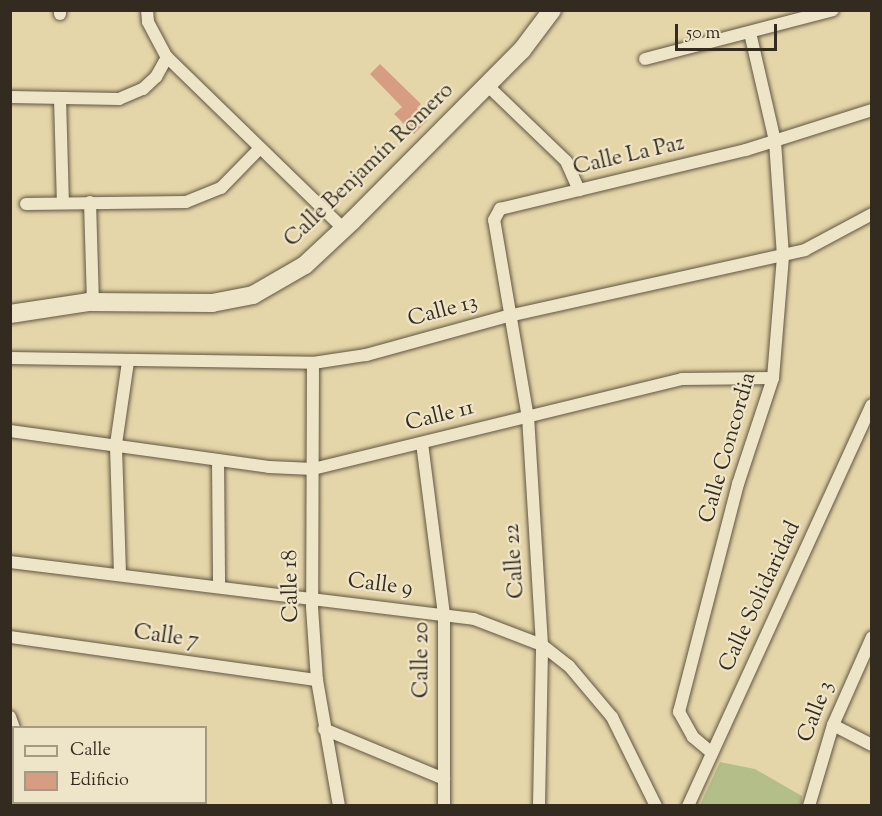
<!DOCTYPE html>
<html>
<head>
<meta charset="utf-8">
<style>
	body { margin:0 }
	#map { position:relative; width:882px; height:816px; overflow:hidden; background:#e5d6a9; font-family:"Sorts Mill Goudy",serif }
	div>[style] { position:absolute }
	.green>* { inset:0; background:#b4be89 }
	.building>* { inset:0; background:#d69d82 }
	.roads { filter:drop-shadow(0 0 2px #605642) drop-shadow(0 0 2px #605642) }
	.street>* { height:12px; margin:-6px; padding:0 6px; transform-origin:6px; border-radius:6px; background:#eee4c7 }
	.secondary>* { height:18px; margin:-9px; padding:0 9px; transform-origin:9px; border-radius:9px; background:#eee4c7 }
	span { translate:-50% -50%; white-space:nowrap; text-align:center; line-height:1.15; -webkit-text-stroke:4.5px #eee4c7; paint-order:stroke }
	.street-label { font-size:22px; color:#342b20 }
	.frame { position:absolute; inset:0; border:12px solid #342b20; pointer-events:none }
	.legend { position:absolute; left:12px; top:726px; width:195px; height:78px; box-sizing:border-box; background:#eee4c7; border:2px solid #a49a84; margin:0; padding:8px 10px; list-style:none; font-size:18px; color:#342b20 }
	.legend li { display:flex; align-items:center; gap:12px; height:30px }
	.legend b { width:30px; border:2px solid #a49a84 }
	.scale { position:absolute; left:675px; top:24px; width:102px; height:27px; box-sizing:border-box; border:3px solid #342b20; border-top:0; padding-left:8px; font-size:18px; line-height:21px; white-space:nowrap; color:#342b20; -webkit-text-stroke:4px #eee4c7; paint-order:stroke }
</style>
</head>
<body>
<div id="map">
	<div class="green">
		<i style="clip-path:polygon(720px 762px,755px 769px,802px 796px,802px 805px,700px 805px)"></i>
	</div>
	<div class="building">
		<i style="clip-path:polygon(380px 64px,421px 104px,417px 108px,428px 120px,414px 134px,394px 114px,402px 107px,370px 74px)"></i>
	</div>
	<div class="roads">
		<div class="street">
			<i style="left:60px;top:10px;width:4px;rotate:90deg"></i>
			<i style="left:147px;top:10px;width:12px;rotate:85deg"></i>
			<i style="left:148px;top:22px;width:40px;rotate:62deg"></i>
			<i style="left:167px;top:57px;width:247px;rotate:44.2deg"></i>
			<i style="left:645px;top:59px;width:194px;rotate:-14.6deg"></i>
			<i style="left:487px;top:85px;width:110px;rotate:43.9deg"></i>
			<i style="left:566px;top:161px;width:32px;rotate:66deg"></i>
			<i style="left:10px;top:97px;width:109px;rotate:1.1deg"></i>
			<i style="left:119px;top:99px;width:26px;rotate:-23deg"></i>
			<i style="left:143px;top:89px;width:18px;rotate:-43deg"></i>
			<i style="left:156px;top:77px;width:23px;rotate:-61deg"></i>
			<i style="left:60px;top:98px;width:105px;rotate:88.4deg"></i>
			<i style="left:90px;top:202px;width:100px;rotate:88.3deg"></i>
			<i style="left:26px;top:204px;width:160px;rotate:-0.7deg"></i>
			<i style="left:186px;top:202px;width:38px;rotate:-22deg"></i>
			<i style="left:221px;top:188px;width:54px;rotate:-45.7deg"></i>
			<i style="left:10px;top:358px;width:303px;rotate:0.9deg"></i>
			<i style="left:313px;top:363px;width:54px;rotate:-8.6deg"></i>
			<i style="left:366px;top:355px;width:147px;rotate:-15.4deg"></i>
			<i style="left:508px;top:316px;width:304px;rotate:-12.5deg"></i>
			<i style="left:805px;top:250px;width:76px;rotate:-28.2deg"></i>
			<i style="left:313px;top:363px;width:244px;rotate:90.2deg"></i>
			<i style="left:312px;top:607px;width:73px;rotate:86.1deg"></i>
			<i style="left:317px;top:680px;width:128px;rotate:80.1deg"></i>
			<i style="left:10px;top:431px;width:261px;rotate:7.9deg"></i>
			<i style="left:269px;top:467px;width:44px;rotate:2.6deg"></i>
			<i style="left:313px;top:469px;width:380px;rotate:-13.7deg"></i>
			<i style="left:682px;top:379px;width:91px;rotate:-0.6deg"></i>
			<i style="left:422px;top:443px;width:173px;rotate:82.7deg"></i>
			<i style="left:444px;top:615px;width:191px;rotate:90deg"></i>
			<i style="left:218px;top:460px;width:127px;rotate:89.5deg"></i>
			<i style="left:10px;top:562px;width:467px;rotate:7deg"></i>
			<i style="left:474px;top:619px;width:73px;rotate:20.9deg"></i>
			<i style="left:542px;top:645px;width:34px;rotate:38deg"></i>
			<i style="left:569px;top:666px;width:67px;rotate:49.9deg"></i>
			<i style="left:612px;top:717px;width:99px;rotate:63.7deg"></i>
			<i style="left:120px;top:574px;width:130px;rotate:-91.8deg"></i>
			<i style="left:116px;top:444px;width:83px;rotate:-81.7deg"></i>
			<i style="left:10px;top:637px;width:310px;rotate:8deg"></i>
			<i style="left:10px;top:717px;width:12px;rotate:70deg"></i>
			<i style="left:833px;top:725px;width:44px;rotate:27.1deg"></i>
			<i style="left:324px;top:729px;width:130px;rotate:22.6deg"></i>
			<i style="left:712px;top:753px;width:25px;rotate:-140deg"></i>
			<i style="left:693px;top:737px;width:29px;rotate:-119deg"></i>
			<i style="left:679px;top:712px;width:236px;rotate:-75.5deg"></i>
			<i style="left:738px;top:484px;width:112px;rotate:-71.7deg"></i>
			<i style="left:773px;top:378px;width:122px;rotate:-85.3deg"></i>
			<i style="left:783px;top:256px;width:115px;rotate:-94deg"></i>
			<i style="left:775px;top:141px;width:111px;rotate:-103deg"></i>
			<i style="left:42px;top:802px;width:4px;rotate:76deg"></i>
			<i style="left:10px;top:804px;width:9px;rotate:13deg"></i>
			<i style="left:539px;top:806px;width:161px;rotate:-88.9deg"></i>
			<i style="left:542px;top:645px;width:227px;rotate:-93.5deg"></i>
			<i style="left:528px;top:418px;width:201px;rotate:-99.7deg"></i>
			<i style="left:494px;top:220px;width:13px;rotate:-61deg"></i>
			<i style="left:500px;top:209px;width:253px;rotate:-13.5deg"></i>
			<i style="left:746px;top:150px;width:132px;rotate:-17.6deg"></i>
			<i style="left:688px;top:806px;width:441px;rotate:-65.4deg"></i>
			<i style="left:809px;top:806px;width:84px;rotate:-73.5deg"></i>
			<i style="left:833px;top:725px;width:96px;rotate:-66.1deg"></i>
		</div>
		<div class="secondary">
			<i style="left:10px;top:314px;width:79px;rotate:-8.7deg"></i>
			<i style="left:88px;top:302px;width:124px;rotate:0.5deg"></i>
			<i style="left:212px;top:303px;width:42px;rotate:-11deg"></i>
			<i style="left:253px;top:295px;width:60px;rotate:-30deg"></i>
			<i style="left:305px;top:265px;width:64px;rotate:-43.1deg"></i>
			<i style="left:352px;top:221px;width:241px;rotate:-45.2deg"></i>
			<i style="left:522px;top:50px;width:50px;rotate:-53.1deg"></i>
		</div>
	</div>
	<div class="street-label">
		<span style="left:629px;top:157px;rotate:-13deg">Calle La Paz</span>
		<span style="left:370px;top:166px;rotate:-44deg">Calle Benjamín Romero</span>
		<span style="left:443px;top:312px;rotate:-15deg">Calle 13</span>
		<span style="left:440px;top:417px;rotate:-14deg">Calle 11</span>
		<span style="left:729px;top:448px;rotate:-74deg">Calle Concordia</span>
		<span style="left:516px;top:561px;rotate:-94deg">Calle 22</span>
		<span style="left:292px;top:586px;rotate:-91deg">Calle 18</span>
		<span style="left:380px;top:586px;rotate:7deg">Calle 9</span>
		<span style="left:761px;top:597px;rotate:-65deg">Calle Solidaridad</span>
		<span style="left:166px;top:638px;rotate:8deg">Calle 7</span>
		<span style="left:423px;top:660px;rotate:-90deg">Calle 20</span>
		<span style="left:817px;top:712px;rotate:-69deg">Calle 3</span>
	</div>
	<div class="frame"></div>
	<ul class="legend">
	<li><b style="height:8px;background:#eee4c7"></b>Calle</li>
	<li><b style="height:16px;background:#d69d82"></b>Edificio</li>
	</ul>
	<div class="scale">50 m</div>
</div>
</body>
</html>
